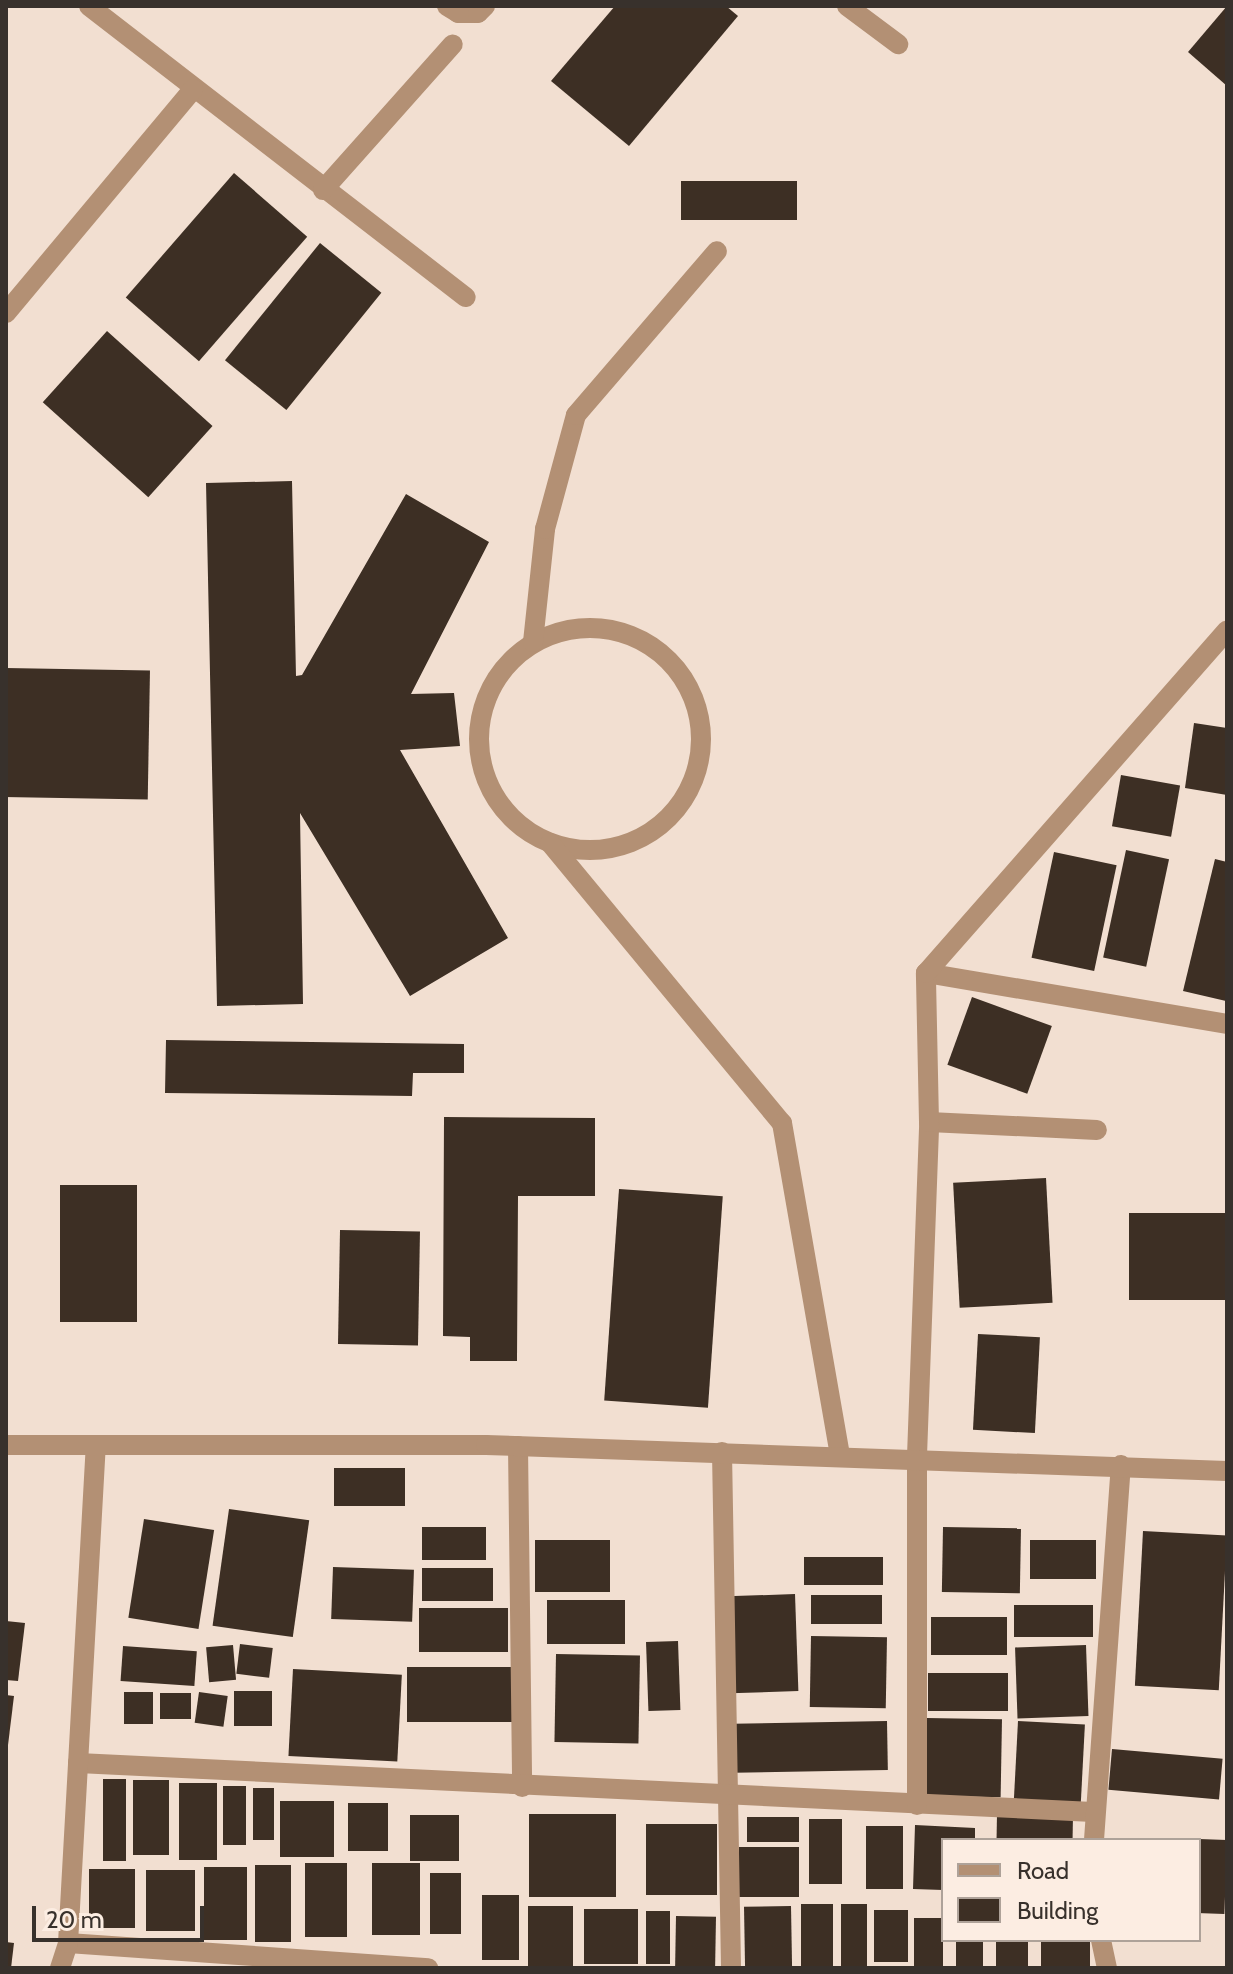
<!DOCTYPE html>
<html>
<head>
<meta charset="utf-8">
<style>
	body { margin:0 }
	#map { position:relative; width:1233px; height:1974px; overflow:hidden; background:#f2dfd1; font-family:Cabin,sans-serif }
	div>[style] { position:absolute }
	.building>* { inset:0; background:#3d2f24; transform-origin:0 0 }
	.minor>* { height:20px; margin:-10px; padding:0 10px; transform-origin:10px; border-radius:10px; background:#b39074 }
	.minor>.ring { margin:-10px; padding:0; box-sizing:content-box; background:none; border:20px solid #b39074; border-radius:50% }
	.tertiary>* { height:20px; margin:-10px; padding:0 10px; transform-origin:10px; border-radius:10px; background:#b39074 }
	span { translate:-50% -50%; white-space:nowrap; text-align:center; line-height:1.15; -webkit-text-stroke:8px #fcede2; paint-order:stroke }
	.frame { position:absolute; inset:0; border:8px solid #38312c; pointer-events:none }
	.legend { position:absolute; left:941px; top:1838px; width:260px; height:104px; box-sizing:border-box; background:#fcede2; border:2px solid #aea299; margin:0; padding:10px 14px; list-style:none; font-size:24px; color:#38312c }
	.legend li { display:flex; align-items:center; gap:16px; height:40px }
	.legend b { width:40px; border:2px solid #aea299 }
	.scale { position:absolute; left:32px; top:1906px; width:172px; height:36px; box-sizing:border-box; border:4px solid #38312c; border-top:0; padding-left:10px; font-size:24px; line-height:28px; white-space:nowrap; color:#38312c; -webkit-text-stroke:6px #fcede2; paint-order:stroke }
</style>
</head>
<body>
<div id="map">
	<div class="building">
		<i style="clip-path:polygon(615px 6px,726px 6px,738px 16px,629px 146px,551px 81px)"></i>
		<i style="clip-path:polygon(1227px 6px,1227px 86px,1188px 52px)"></i>
		<i style="left:234px;top:173px;width:97px;height:165px;rotate:41deg"></i>
		<i style="left:681px;top:181px;width:116px;height:39px"></i>
		<i style="left:320px;top:243px;width:79px;height:151px;rotate:39deg"></i>
		<i style="left:107px;top:331px;width:142px;height:96px;rotate:42deg"></i>
		<i style="clip-path:polygon(292px 481px,296px 676px,302px 675px,406px 494px,489px 542px,411px 694px,454px 693px,460px 746px,400px 750px,508px 938px,410px 996px,300px 813px,303px 1004px,217px 1006px,206px 483px)"></i>
		<i style="left:6px;top:668px;width:144px;height:129px;rotate:1deg"></i>
		<i style="clip-path:polygon(1194px 723px,1227px 728px,1227px 795px,1185px 788px)"></i>
		<i style="left:1121px;top:775px;width:60px;height:52px;rotate:10deg"></i>
		<i style="left:1126px;top:850px;width:44px;height:110px;rotate:12deg"></i>
		<i style="left:1054px;top:852px;width:64px;height:108px;rotate:12deg"></i>
		<i style="clip-path:polygon(1215px 859px,1227px 862px,1226px 1001px,1183px 991px)"></i>
		<i style="left:972px;top:997px;width:85px;height:72px;rotate:20deg"></i>
		<i style="clip-path:polygon(166px 1040px,464px 1044px,464px 1073px,413px 1073px,412px 1096px,165px 1093px)"></i>
		<i style="clip-path:polygon(444px 1117px,595px 1118px,595px 1196px,518px 1196px,517px 1361px,470px 1361px,470px 1337px,443px 1336px)"></i>
		<i style="left:1046px;top:1178px;width:125px;height:93px;rotate:87deg"></i>
		<i style="left:60px;top:1185px;width:77px;height:137px"></i>
		<i style="left:619px;top:1189px;width:104px;height:212px;rotate:4deg"></i>
		<i style="left:1227px;top:1213px;width:87px;height:98px;rotate:90deg"></i>
		<i style="left:340px;top:1230px;width:80px;height:114px;rotate:1deg"></i>
		<i style="left:978px;top:1334px;width:62px;height:96px;rotate:3deg"></i>
		<i style="left:334px;top:1468px;width:71px;height:38px"></i>
		<i style="left:229px;top:1509px;width:81px;height:118px;rotate:8deg"></i>
		<i style="left:144px;top:1519px;width:71px;height:100px;rotate:9deg"></i>
		<i style="left:422px;top:1527px;width:64px;height:33px"></i>
		<i style="left:943px;top:1527px;width:78px;height:65px;rotate:1deg"></i>
		<i style="left:1143px;top:1531px;width:84px;height:155px;rotate:3deg"></i>
		<i style="left:535px;top:1540px;width:75px;height:52px"></i>
		<i style="left:1096px;top:1540px;width:39px;height:66px;rotate:90deg"></i>
		<i style="left:883px;top:1557px;width:28px;height:79px;rotate:90deg"></i>
		<i style="left:333px;top:1567px;width:81px;height:52px;rotate:2deg"></i>
		<i style="left:493px;top:1568px;width:33px;height:71px;rotate:90deg"></i>
		<i style="left:795px;top:1594px;width:97px;height:68px;rotate:88deg"></i>
		<i style="left:811px;top:1595px;width:71px;height:29px"></i>
		<i style="left:547px;top:1600px;width:78px;height:44px"></i>
		<i style="left:1014px;top:1605px;width:79px;height:32px"></i>
		<i style="left:508px;top:1608px;width:44px;height:89px;rotate:90deg"></i>
		<i style="left:931px;top:1617px;width:76px;height:38px"></i>
		<i style="clip-path:polygon(6px 1621px,25px 1623px,18px 1681px,6px 1680px)"></i>
		<i style="left:811px;top:1636px;width:76px;height:71px;rotate:1deg"></i>
		<i style="left:678px;top:1641px;width:69px;height:32px;rotate:88deg"></i>
		<i style="left:240px;top:1644px;width:33px;height:30px;rotate:7deg"></i>
		<i style="left:233px;top:1645px;width:35px;height:27px;rotate:85deg"></i>
		<i style="left:1086px;top:1645px;width:71px;height:71px;rotate:88deg"></i>
		<i style="left:123px;top:1646px;width:74px;height:35px;rotate:4deg"></i>
		<i style="left:556px;top:1654px;width:84px;height:88px;rotate:1deg"></i>
		<i style="left:516px;top:1667px;width:55px;height:109px;rotate:90deg"></i>
		<i style="left:293px;top:1669px;width:109px;height:87px;rotate:3deg"></i>
		<i style="left:1008px;top:1673px;width:38px;height:80px;rotate:90deg"></i>
		<i style="left:272px;top:1691px;width:35px;height:38px;rotate:90deg"></i>
		<i style="left:124px;top:1692px;width:29px;height:32px"></i>
		<i style="left:199px;top:1692px;width:29px;height:31px;rotate:8deg"></i>
		<i style="left:160px;top:1693px;width:31px;height:26px"></i>
		<i style="clip-path:polygon(6px 1695px,14px 1696px,8px 1745px,6px 1744px)"></i>
		<i style="left:927px;top:1718px;width:75px;height:78px;rotate:1deg"></i>
		<i style="left:887px;top:1721px;width:49px;height:154px;rotate:89deg"></i>
		<i style="left:1018px;top:1721px;width:67px;height:80px;rotate:3deg"></i>
		<i style="left:1112px;top:1749px;width:111px;height:41px;rotate:5deg"></i>
		<i style="left:103px;top:1779px;width:23px;height:82px"></i>
		<i style="left:133px;top:1780px;width:36px;height:75px"></i>
		<i style="left:179px;top:1783px;width:38px;height:77px"></i>
		<i style="left:223px;top:1786px;width:23px;height:59px"></i>
		<i style="left:253px;top:1788px;width:21px;height:52px"></i>
		<i style="left:280px;top:1801px;width:54px;height:56px"></i>
		<i style="left:348px;top:1803px;width:40px;height:48px"></i>
		<i style="left:529px;top:1814px;width:87px;height:83px"></i>
		<i style="left:997px;top:1814px;width:76px;height:26px;rotate:1deg"></i>
		<i style="left:410px;top:1815px;width:49px;height:46px"></i>
		<i style="left:747px;top:1817px;width:52px;height:25px"></i>
		<i style="left:809px;top:1819px;width:33px;height:65px"></i>
		<i style="left:646px;top:1824px;width:71px;height:71px"></i>
		<i style="clip-path:polygon(915px 1825px,975px 1828px,975px 1840px,943px 1840px,943px 1890px,913px 1889px)"></i>
		<i style="left:866px;top:1826px;width:37px;height:63px"></i>
		<i style="left:1199px;top:1839px;width:28px;height:74px;rotate:2deg"></i>
		<i style="left:799px;top:1847px;width:50px;height:60px;rotate:90deg"></i>
		<i style="left:305px;top:1863px;width:42px;height:74px"></i>
		<i style="left:372px;top:1863px;width:48px;height:72px"></i>
		<i style="left:255px;top:1865px;width:36px;height:77px"></i>
		<i style="left:204px;top:1867px;width:43px;height:73px"></i>
		<i style="left:89px;top:1869px;width:46px;height:59px"></i>
		<i style="left:146px;top:1870px;width:49px;height:61px"></i>
		<i style="left:430px;top:1873px;width:31px;height:61px"></i>
		<i style="left:482px;top:1895px;width:37px;height:65px"></i>
		<i style="left:801px;top:1904px;width:32px;height:64px"></i>
		<i style="left:841px;top:1904px;width:26px;height:64px"></i>
		<i style="left:528px;top:1906px;width:45px;height:62px"></i>
		<i style="left:791px;top:1906px;width:62px;height:47px;rotate:89deg"></i>
		<i style="left:584px;top:1909px;width:54px;height:55px"></i>
		<i style="left:908px;top:1910px;width:52px;height:34px;rotate:90deg"></i>
		<i style="left:646px;top:1911px;width:24px;height:53px"></i>
		<i style="left:676px;top:1916px;width:40px;height:51px;rotate:1deg"></i>
		<i style="left:914px;top:1918px;width:29px;height:50px"></i>
		<i style="left:956px;top:1940px;width:27px;height:28px"></i>
		<i style="left:996px;top:1940px;width:32px;height:28px"></i>
		<i style="left:1041px;top:1940px;width:49px;height:28px"></i>
		<i style="clip-path:polygon(6px 1942px,14px 1943px,11px 1968px,6px 1968px)"></i>
	</div>
	<div class="minor">
		<i style="left:89px;top:6px;width:476px;rotate:37.7deg"></i>
		<i style="left:447px;top:6px;width:13px;rotate:32deg"></i>
		<i style="left:458px;top:13px;width:20px"></i>
		<i style="left:478px;top:13px;width:10px;rotate:-45deg"></i>
		<i style="left:847px;top:6px;width:64px;rotate:36.7deg"></i>
		<i style="left:323px;top:190px;width:195px;rotate:-48.3deg"></i>
		<i style="left:6px;top:313px;width:292px;rotate:-50.1deg"></i>
		<i class="ring" style="left:479px;top:628px;width:202px;height:202px"></i>
		<i style="left:533px;top:642px;width:114px;rotate:-83.9deg"></i>
		<i style="left:545px;top:529px;width:118px;rotate:-74.8deg"></i>
		<i style="left:576px;top:415px;width:216px;rotate:-49.3deg"></i>
		<i style="left:550px;top:843px;width:364px;rotate:50.4deg"></i>
		<i style="left:782px;top:1123px;width:338px;rotate:80.1deg"></i>
		<i style="left:926px;top:973px;width:305px;rotate:9.6deg"></i>
		<i style="left:929px;top:1122px;width:168px;rotate:2.7deg"></i>
		<i style="left:518px;top:1446px;width:341px;rotate:89.3deg"></i>
		<i style="left:722px;top:1452px;width:516px;rotate:89deg"></i>
		<i style="left:78px;top:1763px;width:1016px;rotate:2.76deg"></i>
		<i style="left:917px;top:1805px;width:349px;rotate:-90deg"></i>
		<i style="left:917px;top:1456px;width:334px;rotate:-87.9deg"></i>
		<i style="left:929px;top:1122px;width:149px;rotate:-91.2deg"></i>
		<i style="left:926px;top:973px;width:456px;rotate:-48.7deg"></i>
		<i style="left:1094px;top:1840px;width:376px;rotate:-85.9deg"></i>
		<i style="left:1101px;top:1940px;width:29px;rotate:78deg"></i>
		<i style="left:68px;top:1943px;width:361px;rotate:4deg"></i>
		<i style="left:60px;top:1968px;width:26px;rotate:-72deg"></i>
		<i style="left:68px;top:1943px;width:498px;rotate:-86.8deg"></i>
	</div>
	<div class="tertiary">
		<i style="left:6px;top:1445px;width:480px"></i>
		<i style="left:486px;top:1445px;width:741px;rotate:2.01deg"></i>
	</div>
	<div class="frame"></div>
	<ul class="legend">
	<li><b style="height:10px;background:#b39074"></b>Road</li>
	<li><b style="height:22px;background:#3d2f24"></b>Building</li>
	</ul>
	<div class="scale">20 m</div>
</div>
</body>
</html>
